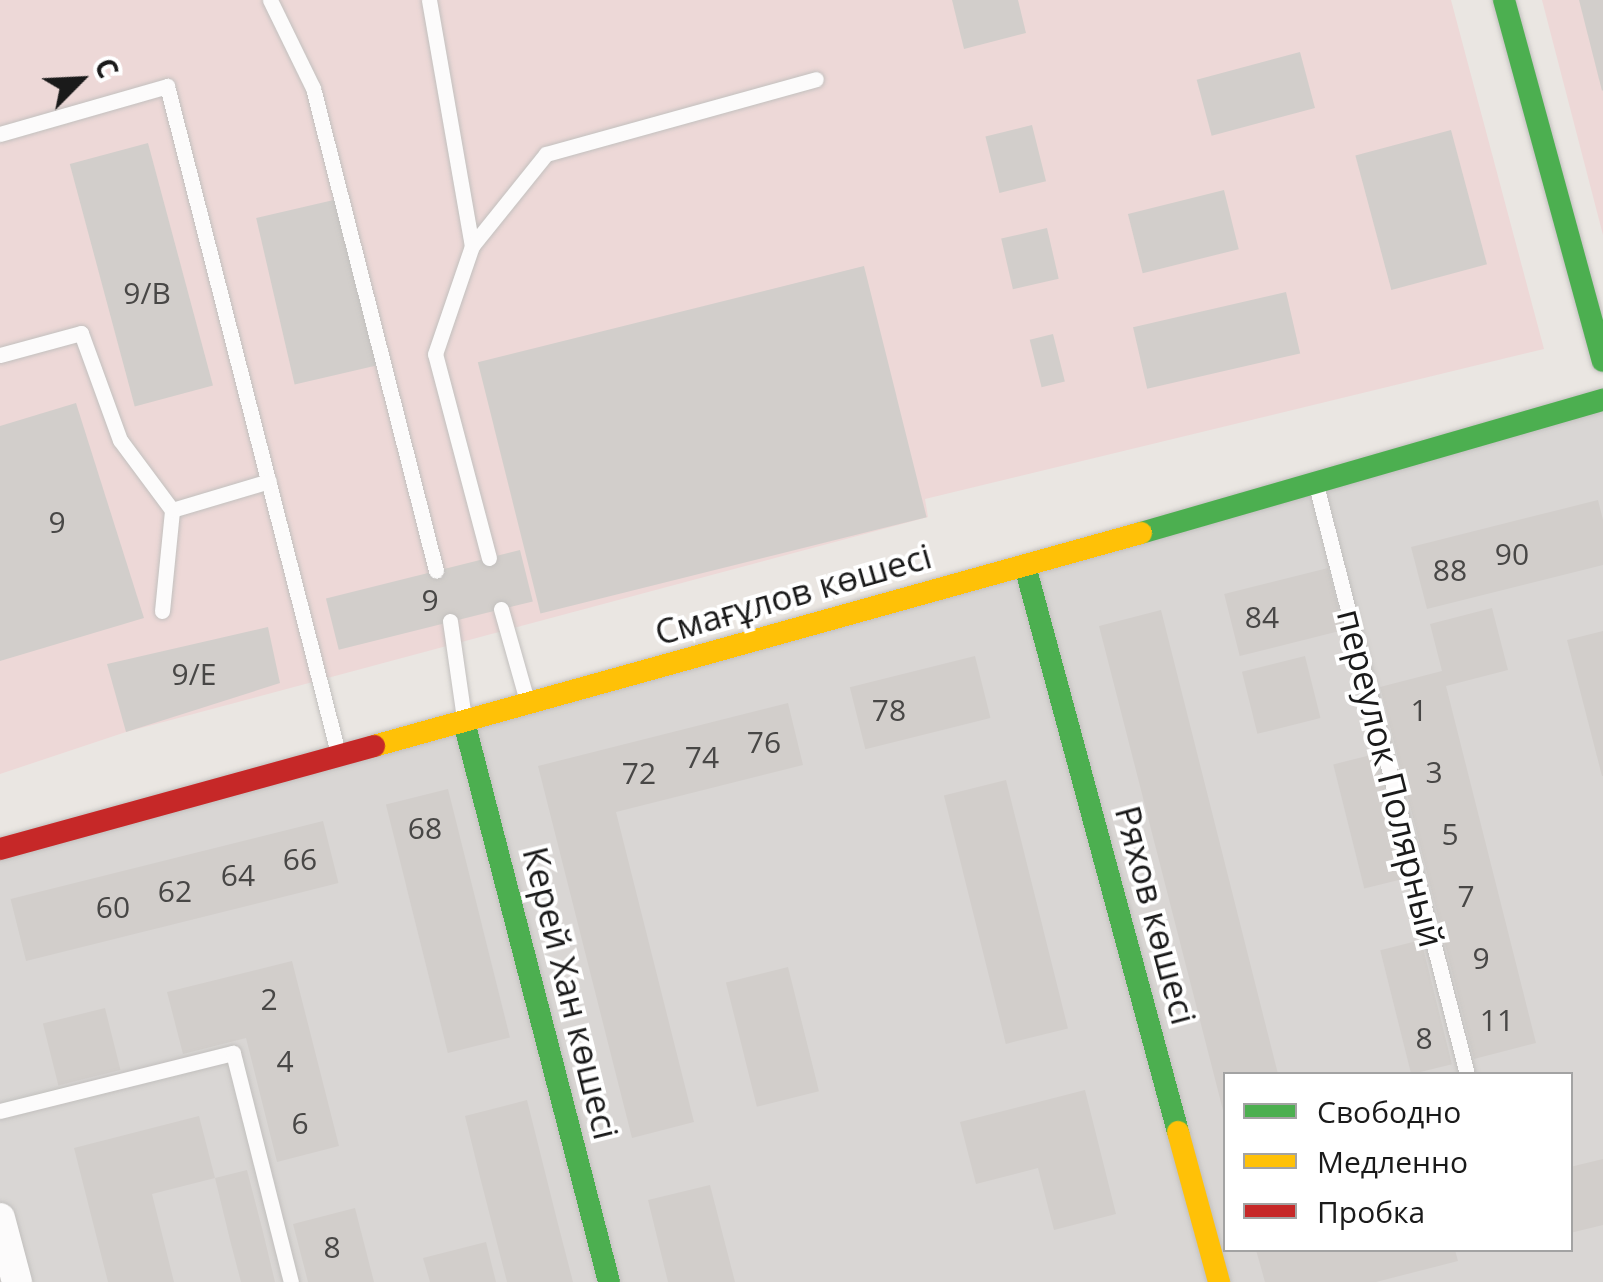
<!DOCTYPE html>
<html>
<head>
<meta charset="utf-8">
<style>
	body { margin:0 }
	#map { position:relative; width:1603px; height:1282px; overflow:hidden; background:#eae6e2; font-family:"Open Sans",sans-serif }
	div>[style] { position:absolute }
	.residential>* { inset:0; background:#d9d6d4 }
	.commercial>* { inset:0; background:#edd8d7 }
	.building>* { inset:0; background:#d2cecb; transform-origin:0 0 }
	.roads { filter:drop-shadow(0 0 2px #c2c0be) drop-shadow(0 0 2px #c2c0be) }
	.lane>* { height:15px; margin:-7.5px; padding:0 7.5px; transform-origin:7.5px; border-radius:7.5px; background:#fcfbfb }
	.street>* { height:30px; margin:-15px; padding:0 15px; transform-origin:15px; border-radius:15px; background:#fcfbfb }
	.fast>* { height:22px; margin:-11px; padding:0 11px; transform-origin:11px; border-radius:11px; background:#4caf50 }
	.slow>* { height:22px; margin:-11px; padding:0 11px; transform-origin:11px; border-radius:11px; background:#ffc107 }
	.jam>* { height:22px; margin:-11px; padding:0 11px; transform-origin:11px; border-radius:11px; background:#c62828 }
	span { translate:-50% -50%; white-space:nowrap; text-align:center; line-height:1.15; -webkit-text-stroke:8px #fff; paint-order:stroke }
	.number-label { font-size:30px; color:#484746 }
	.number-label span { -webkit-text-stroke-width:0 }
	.street-label { font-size:35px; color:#1a1a1a }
	.legend { position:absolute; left:1223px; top:1072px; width:350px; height:180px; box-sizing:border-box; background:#fff; border:2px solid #a3a3a3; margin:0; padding:12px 18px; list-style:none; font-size:30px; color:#1a1a1a }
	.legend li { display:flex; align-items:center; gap:20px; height:50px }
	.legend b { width:50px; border:2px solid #a3a3a3 }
	.north { position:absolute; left:30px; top:30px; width:100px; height:100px; -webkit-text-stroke:8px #fff; paint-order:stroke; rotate:66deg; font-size:28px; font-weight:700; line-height:40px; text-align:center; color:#1a1a1a }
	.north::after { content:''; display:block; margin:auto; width:35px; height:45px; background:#1a1a1a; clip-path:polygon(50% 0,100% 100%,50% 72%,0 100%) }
</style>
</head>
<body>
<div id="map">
	<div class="residential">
		<i style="clip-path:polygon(evenodd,1603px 400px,1603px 1282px,0 1282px,0 849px,1603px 400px,1226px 1074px,1570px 1074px,1570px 1250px,1226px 1250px,1226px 1074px)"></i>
	</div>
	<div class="commercial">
		<i style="clip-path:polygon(0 0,1451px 0,1544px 349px,925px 499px,928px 517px,126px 732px,0 774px)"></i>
		<i style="clip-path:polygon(1542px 0,1603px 0,1603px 235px)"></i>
	</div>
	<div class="building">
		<i style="clip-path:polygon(952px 0,1018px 0,1026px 33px,964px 49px)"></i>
		<i style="clip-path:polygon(1579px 0,1603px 0,1603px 90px,1602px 91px)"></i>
		<i style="left:1300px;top:52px;width:58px;height:107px;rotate:75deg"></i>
		<i style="left:1032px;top:125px;width:58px;height:48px;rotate:76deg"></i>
		<i style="left:1451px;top:130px;width:139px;height:99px;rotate:75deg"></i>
		<i style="left:148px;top:143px;width:251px;height:81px;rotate:75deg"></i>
		<i style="left:1224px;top:190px;width:61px;height:99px;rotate:76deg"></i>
		<i style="left:338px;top:199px;width:171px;height:84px;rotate:77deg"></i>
		<i style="left:1047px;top:228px;width:52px;height:47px;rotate:77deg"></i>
		<i style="left:864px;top:266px;width:259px;height:398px;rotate:76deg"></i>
		<i style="left:1286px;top:292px;width:63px;height:157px;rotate:77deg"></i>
		<i style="left:1053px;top:334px;width:49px;height:24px;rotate:76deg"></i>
		<i style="clip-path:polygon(76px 403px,144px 618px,0 661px,0 426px)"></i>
		<i style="clip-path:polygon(1598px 500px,1603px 520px,1603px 565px,1427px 609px,1411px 547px)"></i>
		<i style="left:520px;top:550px;width:53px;height:200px;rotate:76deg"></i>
		<i style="left:1328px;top:568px;width:64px;height:107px;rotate:76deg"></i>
		<i style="clip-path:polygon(1492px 608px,1508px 670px,1446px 686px,1536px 1043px,1474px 1059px,1380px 687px,1442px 671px,1430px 624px)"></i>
		<i style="clip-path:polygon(1161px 610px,1278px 1074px,1226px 1074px,1226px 1122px,1099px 626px)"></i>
		<i style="clip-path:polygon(268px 627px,280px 683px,126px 732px,107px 664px)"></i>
		<i style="clip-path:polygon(1603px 631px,1603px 776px,1602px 776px,1567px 640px)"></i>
		<i style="left:975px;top:656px;width:64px;height:129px;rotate:76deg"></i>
		<i style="left:1305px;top:656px;width:64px;height:65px;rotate:76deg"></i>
		<i style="clip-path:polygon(788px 703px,803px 765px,616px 812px,694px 1122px,632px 1138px,538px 766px)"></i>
		<i style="left:1375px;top:754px;width:128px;height:43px;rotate:76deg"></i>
		<i style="left:1006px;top:780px;width:256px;height:64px;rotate:76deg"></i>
		<i style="left:448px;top:789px;width:256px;height:64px;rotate:76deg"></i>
		<i style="left:323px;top:821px;width:64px;height:322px;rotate:76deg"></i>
		<i style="left:1421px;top:940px;width:128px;height:42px;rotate:76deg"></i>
		<i style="clip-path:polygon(292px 961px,339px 1146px,277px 1162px,246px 1038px,183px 1054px,167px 992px)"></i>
		<i style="left:788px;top:967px;width:128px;height:64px;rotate:76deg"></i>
		<i style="left:105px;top:1008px;width:64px;height:64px;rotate:76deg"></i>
		<i style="clip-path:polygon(1085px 1090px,1116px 1214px,1054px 1230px,1038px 1168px,976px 1184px,960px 1122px)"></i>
		<i style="clip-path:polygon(527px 1100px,558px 1224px,573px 1282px,507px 1282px,480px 1177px,465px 1116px)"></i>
		<i style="clip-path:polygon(199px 1116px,215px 1178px,152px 1194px,174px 1282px,108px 1282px,74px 1148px)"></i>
		<i style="clip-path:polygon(1603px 1159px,1603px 1225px,1570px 1233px,1570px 1167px)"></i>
		<i style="clip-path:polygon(247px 1170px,263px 1232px,275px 1282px,241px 1282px,230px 1240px,215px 1178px)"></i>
		<i style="clip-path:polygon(710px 1185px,735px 1282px,668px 1282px,648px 1200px)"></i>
		<i style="clip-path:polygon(355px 1208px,374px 1282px,308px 1282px,293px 1224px)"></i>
		<i style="clip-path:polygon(486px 1242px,496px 1282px,430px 1282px,423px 1258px)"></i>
		<i style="clip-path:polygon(1256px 1250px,1455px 1250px,1458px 1261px,1376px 1282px,1265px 1282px)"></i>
	</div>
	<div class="roads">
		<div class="lane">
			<i style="left:270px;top:0;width:98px;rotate:64deg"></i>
			<i style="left:313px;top:88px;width:498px;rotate:75.7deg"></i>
			<i style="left:429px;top:0;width:250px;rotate:80.1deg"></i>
			<i style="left:0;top:134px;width:174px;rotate:-16deg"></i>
			<i style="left:167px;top:86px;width:689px;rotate:75.62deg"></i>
			<i style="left:0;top:355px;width:84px;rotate:-15.2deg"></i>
			<i style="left:81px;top:333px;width:114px;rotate:70deg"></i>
			<i style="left:120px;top:440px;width:87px;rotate:53.4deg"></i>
			<i style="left:1316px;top:485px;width:608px;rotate:75.62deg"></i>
			<i style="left:489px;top:558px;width:211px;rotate:-104.8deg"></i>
			<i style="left:435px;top:354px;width:114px;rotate:-71.1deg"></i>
			<i style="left:472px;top:246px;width:118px;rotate:-51.2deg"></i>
			<i style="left:546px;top:154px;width:280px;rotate:-15.5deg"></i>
			<i style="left:501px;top:609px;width:96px;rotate:74.2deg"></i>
			<i style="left:162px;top:611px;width:101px;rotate:-84.3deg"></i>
			<i style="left:172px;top:510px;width:101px;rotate:-16.6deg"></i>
			<i style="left:450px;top:621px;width:98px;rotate:81.8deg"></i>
			<i style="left:0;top:1111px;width:240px;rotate:-14deg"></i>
			<i style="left:233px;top:1053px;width:236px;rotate:75.8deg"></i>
		</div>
		<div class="street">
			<i style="left:0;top:1218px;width:66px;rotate:75.1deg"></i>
		</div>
		<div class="fast">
			<i style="left:1504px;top:0;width:374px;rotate:74.7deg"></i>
			<i style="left:1141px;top:533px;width:481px;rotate:-16.1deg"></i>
			<i style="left:1025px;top:566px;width:586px;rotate:74.87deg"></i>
			<i style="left:464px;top:722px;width:578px;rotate:75.48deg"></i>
		</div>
		<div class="slow">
			<i style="left:374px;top:746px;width:796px;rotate:-15.52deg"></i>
			<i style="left:1178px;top:1132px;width:156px;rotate:74.7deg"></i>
		</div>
		<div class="jam">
			<i style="left:0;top:849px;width:388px;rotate:-15.4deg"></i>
		</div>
	</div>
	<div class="number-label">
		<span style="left:147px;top:293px">9/В</span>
		<span style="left:57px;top:522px">9</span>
		<span style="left:1512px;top:554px">90</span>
		<span style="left:1450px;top:570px">88</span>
		<span style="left:430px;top:600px">9</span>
		<span style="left:1262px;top:617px">84</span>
		<span style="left:194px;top:674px">9/Е</span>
		<span style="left:889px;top:710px">78</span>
		<span style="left:1419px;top:710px">1</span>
		<span style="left:764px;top:742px">76</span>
		<span style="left:702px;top:757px">74</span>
		<span style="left:1434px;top:772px">3</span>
		<span style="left:639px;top:773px">72</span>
		<span style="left:425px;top:828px">68</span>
		<span style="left:1450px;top:834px">5</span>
		<span style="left:300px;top:859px">66</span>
		<span style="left:238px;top:875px">64</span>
		<span style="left:175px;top:891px">62</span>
		<span style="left:1466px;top:896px">7</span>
		<span style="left:113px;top:907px">60</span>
		<span style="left:1481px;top:958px">9</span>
		<span style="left:269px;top:999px">2</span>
		<span style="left:1497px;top:1020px">11</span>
		<span style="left:1424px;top:1038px">8</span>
		<span style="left:285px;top:1061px">4</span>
		<span style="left:300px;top:1123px">6</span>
		<span style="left:332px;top:1247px">8</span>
	</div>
	<div class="street-label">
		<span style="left:793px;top:594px;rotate:-16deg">Смағұлов көшесі</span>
		<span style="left:1391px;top:778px;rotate:76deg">переулок Полярный</span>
		<span style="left:1156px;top:915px;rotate:75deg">Ряхов көшесі</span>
		<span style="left:571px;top:993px;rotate:76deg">Керей Хан көшесі</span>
	</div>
	<ul class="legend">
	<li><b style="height:12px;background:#4caf50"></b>Свободно</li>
	<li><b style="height:12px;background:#ffc107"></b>Медленно</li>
	<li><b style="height:12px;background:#c62828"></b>Пробка</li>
	</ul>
	<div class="north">С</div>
</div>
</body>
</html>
